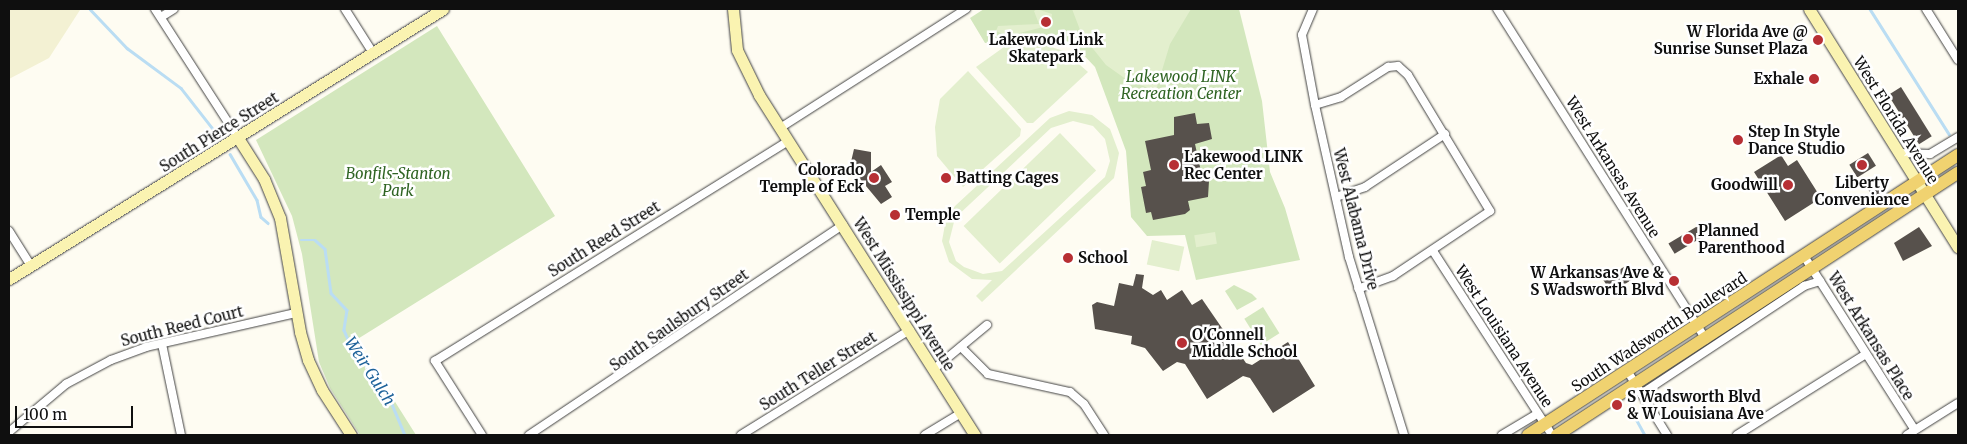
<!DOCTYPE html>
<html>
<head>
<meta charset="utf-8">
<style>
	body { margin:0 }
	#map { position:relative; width:1967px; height:444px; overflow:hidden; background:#fefcf2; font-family:Merriweather,serif }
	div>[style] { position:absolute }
	.farmland>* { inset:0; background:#f3f1d3 }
	.green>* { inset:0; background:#d3e7bd; transform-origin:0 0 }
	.pitch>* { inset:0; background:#e3efce; transform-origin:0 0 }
	.stream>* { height:2.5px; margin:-1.25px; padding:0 1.25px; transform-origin:1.25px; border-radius:1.25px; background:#baddf3 }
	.building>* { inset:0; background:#57514c; transform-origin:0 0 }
	.roads { filter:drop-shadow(0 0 1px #424242) drop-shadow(0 0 1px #424242) }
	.street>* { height:8px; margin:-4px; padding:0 4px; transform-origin:4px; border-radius:4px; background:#fff }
	.secondary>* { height:11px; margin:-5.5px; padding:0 5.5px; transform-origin:5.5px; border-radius:5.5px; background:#faf3b1 }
	.primary>* { height:12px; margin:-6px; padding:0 6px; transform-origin:6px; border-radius:6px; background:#f0d270 }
	.dots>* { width:14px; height:14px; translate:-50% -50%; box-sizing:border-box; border:2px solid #fff; border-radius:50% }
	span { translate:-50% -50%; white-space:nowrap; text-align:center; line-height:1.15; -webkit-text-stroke:5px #fff; paint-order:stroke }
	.poi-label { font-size:15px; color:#0f0f0f; font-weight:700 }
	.right { translate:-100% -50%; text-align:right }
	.left { translate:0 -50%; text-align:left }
	.park-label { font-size:15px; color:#2f6423; font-style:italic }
	.street-label { font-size:15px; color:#0f0f0f }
	.water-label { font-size:16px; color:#1f639a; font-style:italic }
	.frame { position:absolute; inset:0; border:10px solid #0f0f0f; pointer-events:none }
	.scale { position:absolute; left:15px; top:406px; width:118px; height:22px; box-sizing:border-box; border:2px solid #0f0f0f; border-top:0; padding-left:6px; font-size:15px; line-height:18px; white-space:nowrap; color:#0f0f0f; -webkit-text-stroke:4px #fff; paint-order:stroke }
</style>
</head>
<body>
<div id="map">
	<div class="farmland">
		<i style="clip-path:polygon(9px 9px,79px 9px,80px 10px,49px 58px,9px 79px)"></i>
	</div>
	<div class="green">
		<i style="clip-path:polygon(984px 9px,1239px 9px,1262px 101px,1270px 172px,1285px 208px,1300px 260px,1196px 280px,1185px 235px,1147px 236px,1131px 217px,1126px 151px,1095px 67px,1077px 48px,1056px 38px,985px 43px,970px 18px)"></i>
		<i style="clip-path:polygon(437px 26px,555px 216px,356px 340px,416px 435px,360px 435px,330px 388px,319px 362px,302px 254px,292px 216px,256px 140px)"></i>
		<i style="clip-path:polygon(1234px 285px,1252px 294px,1257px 299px,1237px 310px,1225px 291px)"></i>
		<i style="left:1263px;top:307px;width:31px;height:22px;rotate:58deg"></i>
	</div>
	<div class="pitch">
		<i style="clip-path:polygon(1037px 9px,1052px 14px,1051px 25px,1008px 36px,996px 31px,998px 26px,1039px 24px,1034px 11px)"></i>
		<i style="clip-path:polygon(1072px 9px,1191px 9px,1170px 44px,1156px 90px,1130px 82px,1106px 65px,1082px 35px)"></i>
		<i style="clip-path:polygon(1035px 42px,1064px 51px,1088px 72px,1033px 123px,1027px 123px,976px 67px,1004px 47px)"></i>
		<i style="clip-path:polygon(968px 71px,1021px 129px,1020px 136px,963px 187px,937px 156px,935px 127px,940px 99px)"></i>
		<i style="clip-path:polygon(evenodd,1069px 111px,1092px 115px,1110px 129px,1119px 153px,1114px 178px,982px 302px,976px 296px,992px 280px,972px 279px,949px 262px,942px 241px,946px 219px,955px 206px,1050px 118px,1069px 111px,1073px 121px,1093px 126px,1105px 139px,1110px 161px,1105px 177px,1002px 271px,983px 274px,964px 267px,956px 261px,949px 242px,955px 218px,1051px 128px,1073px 121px)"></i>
		<i style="left:1060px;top:133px;width:52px;height:134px;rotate:46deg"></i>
		<i style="left:1215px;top:232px;width:12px;height:21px;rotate:81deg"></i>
		<i style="left:1152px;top:240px;width:33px;height:25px;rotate:12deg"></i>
	</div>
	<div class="stream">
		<i style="left:90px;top:9px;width:54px;rotate:46.5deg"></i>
		<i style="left:127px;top:48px;width:67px;rotate:36.5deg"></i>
		<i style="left:181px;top:88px;width:63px;rotate:52deg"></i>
		<i style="left:1870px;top:9px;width:148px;rotate:57.7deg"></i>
		<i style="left:230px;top:154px;width:53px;rotate:59.6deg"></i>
		<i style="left:257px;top:200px;width:17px;rotate:77deg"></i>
		<i style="left:261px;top:217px;width:9px;rotate:41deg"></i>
		<i style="left:301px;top:240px;width:14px"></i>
		<i style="left:315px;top:240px;width:13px;rotate:42deg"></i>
		<i style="left:325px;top:249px;width:44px;rotate:82.2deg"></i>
		<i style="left:331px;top:293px;width:23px;rotate:47deg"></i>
		<i style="left:347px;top:310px;width:20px;rotate:99deg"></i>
		<i style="left:344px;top:330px;width:13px;rotate:67deg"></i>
		<i style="left:349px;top:342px;width:18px;rotate:47deg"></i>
		<i style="left:361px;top:355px;width:25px;rotate:64deg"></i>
		<i style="left:372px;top:378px;width:25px;rotate:48deg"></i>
		<i style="left:389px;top:397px;width:41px;rotate:67.2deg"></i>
		<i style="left:1630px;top:408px;width:31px;rotate:61deg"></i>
	</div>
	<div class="building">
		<i style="left:1901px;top:87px;width:58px;height:15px;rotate:58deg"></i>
		<i style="clip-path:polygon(1195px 113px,1197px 124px,1209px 123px,1212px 139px,1195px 144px,1202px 176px,1209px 181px,1208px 197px,1188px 201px,1190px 210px,1185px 214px,1153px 220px,1151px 212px,1146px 213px,1141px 187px,1146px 186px,1143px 172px,1151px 170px,1145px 141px,1174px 135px,1174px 117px)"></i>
		<i style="clip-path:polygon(854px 149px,871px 152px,871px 172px,881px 165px,892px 182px,885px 186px,892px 197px,881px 204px,856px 174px,861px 171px,850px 166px)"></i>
		<i style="left:1868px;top:153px;width:15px;height:22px;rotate:58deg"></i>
		<i style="clip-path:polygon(1781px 155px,1788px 166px,1797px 160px,1821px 198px,1785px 221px,1754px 172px)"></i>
		<i style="left:1880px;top:180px;width:12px;height:15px;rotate:59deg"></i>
		<i style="left:1701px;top:224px;width:12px;height:38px;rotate:59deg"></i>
		<i style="clip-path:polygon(1919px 227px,1932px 246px,1903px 261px,1894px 243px)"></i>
		<i style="left:1627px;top:265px;width:15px;height:28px;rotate:58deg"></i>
		<i style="clip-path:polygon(1136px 274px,1144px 275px,1142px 288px,1153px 295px,1161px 290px,1167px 300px,1182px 290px,1192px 305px,1202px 299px,1246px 363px,1252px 365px,1288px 342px,1315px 386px,1273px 413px,1250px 378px,1243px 376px,1207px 399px,1185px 364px,1177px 362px,1163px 371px,1145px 348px,1131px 344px,1132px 336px,1095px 329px,1092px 305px,1097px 302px,1114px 306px,1119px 283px,1133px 286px)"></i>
	</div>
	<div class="roads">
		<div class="street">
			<i style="left:155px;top:9px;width:153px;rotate:57.2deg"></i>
			<i style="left:345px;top:9px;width:52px;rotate:57.5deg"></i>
			<i style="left:1313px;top:9px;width:28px;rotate:113deg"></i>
			<i style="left:1302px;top:35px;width:71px;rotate:79.5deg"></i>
			<i style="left:1315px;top:105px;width:156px;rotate:77.4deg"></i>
			<i style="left:1349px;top:257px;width:186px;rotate:72.8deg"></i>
			<i style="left:1497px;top:9px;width:391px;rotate:57.7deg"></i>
			<i style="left:1926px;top:9px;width:60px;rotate:57.9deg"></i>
			<i style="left:161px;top:17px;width:15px;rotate:-32deg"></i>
			<i style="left:1315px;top:105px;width:27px;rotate:-17deg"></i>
			<i style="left:1341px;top:97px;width:56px;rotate:-32.6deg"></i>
			<i style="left:1388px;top:67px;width:10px;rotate:-6deg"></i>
			<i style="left:1398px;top:66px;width:13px;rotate:42deg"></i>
			<i style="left:1408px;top:75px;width:159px;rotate:58.9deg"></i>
			<i style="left:1490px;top:211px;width:117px;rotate:146.2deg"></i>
			<i style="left:1393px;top:276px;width:37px;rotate:160deg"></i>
			<i style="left:780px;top:128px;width:221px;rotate:-32.6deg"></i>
			<i style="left:1900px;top:153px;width:30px;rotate:2deg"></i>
			<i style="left:1930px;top:154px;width:33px;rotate:-31deg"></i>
			<i style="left:1336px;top:197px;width:31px;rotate:-19deg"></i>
			<i style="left:1365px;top:187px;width:96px;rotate:-33.5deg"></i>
			<i style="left:9px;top:231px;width:41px;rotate:57.8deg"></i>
			<i style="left:1433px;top:251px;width:219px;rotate:57.1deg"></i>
			<i style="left:1804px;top:256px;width:206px;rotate:57.5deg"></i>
			<i style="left:162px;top:344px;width:93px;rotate:78.2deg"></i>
			<i style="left:961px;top:347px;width:38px;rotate:45deg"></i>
			<i style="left:988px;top:374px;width:84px;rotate:12.4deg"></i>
			<i style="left:1070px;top:392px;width:18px;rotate:41deg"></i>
			<i style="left:1084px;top:404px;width:37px;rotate:57deg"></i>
			<i style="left:934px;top:369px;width:69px;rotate:-39.7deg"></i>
			<i style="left:1628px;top:372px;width:74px;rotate:58.2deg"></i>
			<i style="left:1641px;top:394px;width:196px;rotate:-33.5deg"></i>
			<i style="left:1804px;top:286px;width:17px;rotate:-17deg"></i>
			<i style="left:9px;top:432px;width:75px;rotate:-40.1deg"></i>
			<i style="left:66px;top:384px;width:51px;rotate:-28.1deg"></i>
			<i style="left:111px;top:360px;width:37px;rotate:-20deg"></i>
			<i style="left:146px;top:347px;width:154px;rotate:-12.8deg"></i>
			<i style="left:482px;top:435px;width:88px;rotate:-122.4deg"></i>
			<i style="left:435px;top:361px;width:416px;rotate:-31.9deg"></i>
			<i style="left:529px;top:435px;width:378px;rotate:-33.8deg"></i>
			<i style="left:741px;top:435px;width:199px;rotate:-31.9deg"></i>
			<i style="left:925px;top:435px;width:42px;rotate:-31.4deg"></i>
			<i style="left:1502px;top:435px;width:41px;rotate:-31deg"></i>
			<i style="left:1737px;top:435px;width:152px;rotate:-32.1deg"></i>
			<i style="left:1907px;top:435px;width:60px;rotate:-32.1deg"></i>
		</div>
		<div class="secondary">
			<i style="left:733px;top:9px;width:41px;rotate:84.4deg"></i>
			<i style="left:737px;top:50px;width:50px;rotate:63.9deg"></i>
			<i style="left:759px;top:95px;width:403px;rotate:57.6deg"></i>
			<i style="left:1809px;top:9px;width:281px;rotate:58deg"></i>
			<i style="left:238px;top:138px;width:49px;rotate:57.6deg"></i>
			<i style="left:264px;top:179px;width:42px;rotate:67.7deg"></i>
			<i style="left:280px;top:218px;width:116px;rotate:80deg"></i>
			<i style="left:300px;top:332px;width:29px;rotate:74deg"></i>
			<i style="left:308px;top:360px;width:33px;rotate:65deg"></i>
			<i style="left:322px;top:390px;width:54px;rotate:57.2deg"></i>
			<i style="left:9px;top:279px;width:511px;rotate:-31.89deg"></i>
		</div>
		<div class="primary">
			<i style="left:1528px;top:435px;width:513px;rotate:-33.07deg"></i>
			<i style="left:1557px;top:435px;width:479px;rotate:-33.2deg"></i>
		</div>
	</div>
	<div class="dots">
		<i style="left:1046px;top:22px;background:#b72f34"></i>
		<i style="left:1818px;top:40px;background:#b72f34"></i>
		<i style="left:1814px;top:79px;background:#b72f34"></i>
		<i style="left:1738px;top:140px;background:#b72f34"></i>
		<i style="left:1174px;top:165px;background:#b72f34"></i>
		<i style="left:1862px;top:165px;background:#b72f34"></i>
		<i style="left:874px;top:178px;background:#b72f34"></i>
		<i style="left:946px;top:178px;background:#b72f34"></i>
		<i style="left:1788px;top:185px;background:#b72f34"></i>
		<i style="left:895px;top:215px;background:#b72f34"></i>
		<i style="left:1688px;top:239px;background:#b72f34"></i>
		<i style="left:1068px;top:258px;background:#b72f34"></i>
		<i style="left:1674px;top:281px;background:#b72f34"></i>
		<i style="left:1182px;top:343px;background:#b72f34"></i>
		<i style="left:1617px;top:405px;background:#b72f34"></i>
	</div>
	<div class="poi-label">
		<span class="right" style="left:1808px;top:40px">W Florida Ave @<br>Sunrise Sunset Plaza</span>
		<span style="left:1046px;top:48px">Lakewood Link<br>Skatepark</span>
		<span class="right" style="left:1804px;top:79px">Exhale</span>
		<span class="left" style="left:1748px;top:140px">Step In Style<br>Dance Studio</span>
		<span class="left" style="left:1184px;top:165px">Lakewood LINK<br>Rec Center</span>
		<span class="right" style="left:864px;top:178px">Colorado<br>Temple of Eck</span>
		<span class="left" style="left:956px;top:178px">Batting Cages</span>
		<span style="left:1862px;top:191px">Liberty<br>Convenience</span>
		<span class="right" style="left:1778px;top:185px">Goodwill</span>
		<span class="left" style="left:905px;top:215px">Temple</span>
		<span class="left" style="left:1698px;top:239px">Planned<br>Parenthood</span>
		<span class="left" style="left:1078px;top:258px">School</span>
		<span class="right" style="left:1664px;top:281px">W Arkansas Ave &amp;<br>S Wadsworth Blvd</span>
		<span class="left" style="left:1192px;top:343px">O'Connell<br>Middle School</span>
		<span class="left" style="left:1627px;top:405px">S Wadsworth Blvd<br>&amp; W Louisiana Ave</span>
	</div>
	<div class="park-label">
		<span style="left:1181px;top:85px">Lakewood LINK<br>Recreation Center</span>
		<span style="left:398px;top:182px">Bonfils-Stanton<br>Park</span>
	</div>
	<div class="street-label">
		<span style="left:1896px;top:120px;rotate:58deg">West Florida Avenue</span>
		<span style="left:219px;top:132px;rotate:-32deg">South Pierce Street</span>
		<span style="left:1613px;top:167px;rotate:58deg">West Arkansas Avenue</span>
		<span style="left:1356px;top:219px;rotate:76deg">West Alabama Drive</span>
		<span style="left:604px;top:239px;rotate:-32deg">South Reed Street</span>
		<span style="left:904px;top:294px;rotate:58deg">West Mississippi Avenue</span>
		<span style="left:679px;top:320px;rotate:-35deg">South Saulsbury Street</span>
		<span style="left:182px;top:326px;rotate:-14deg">South Reed Court</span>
		<span style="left:1659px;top:332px;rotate:-33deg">South Wadsworth Boulevard</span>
		<span style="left:1504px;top:336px;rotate:57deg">West Louisiana Avenue</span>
		<span style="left:1871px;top:336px;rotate:58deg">West Arkansas Place</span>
		<span style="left:818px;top:371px;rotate:-32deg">South Teller Street</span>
	</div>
	<div class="water-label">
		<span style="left:370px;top:371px;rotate:57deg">Weir Gulch</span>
	</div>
	<div class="frame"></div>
	<div class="scale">100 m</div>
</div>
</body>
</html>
